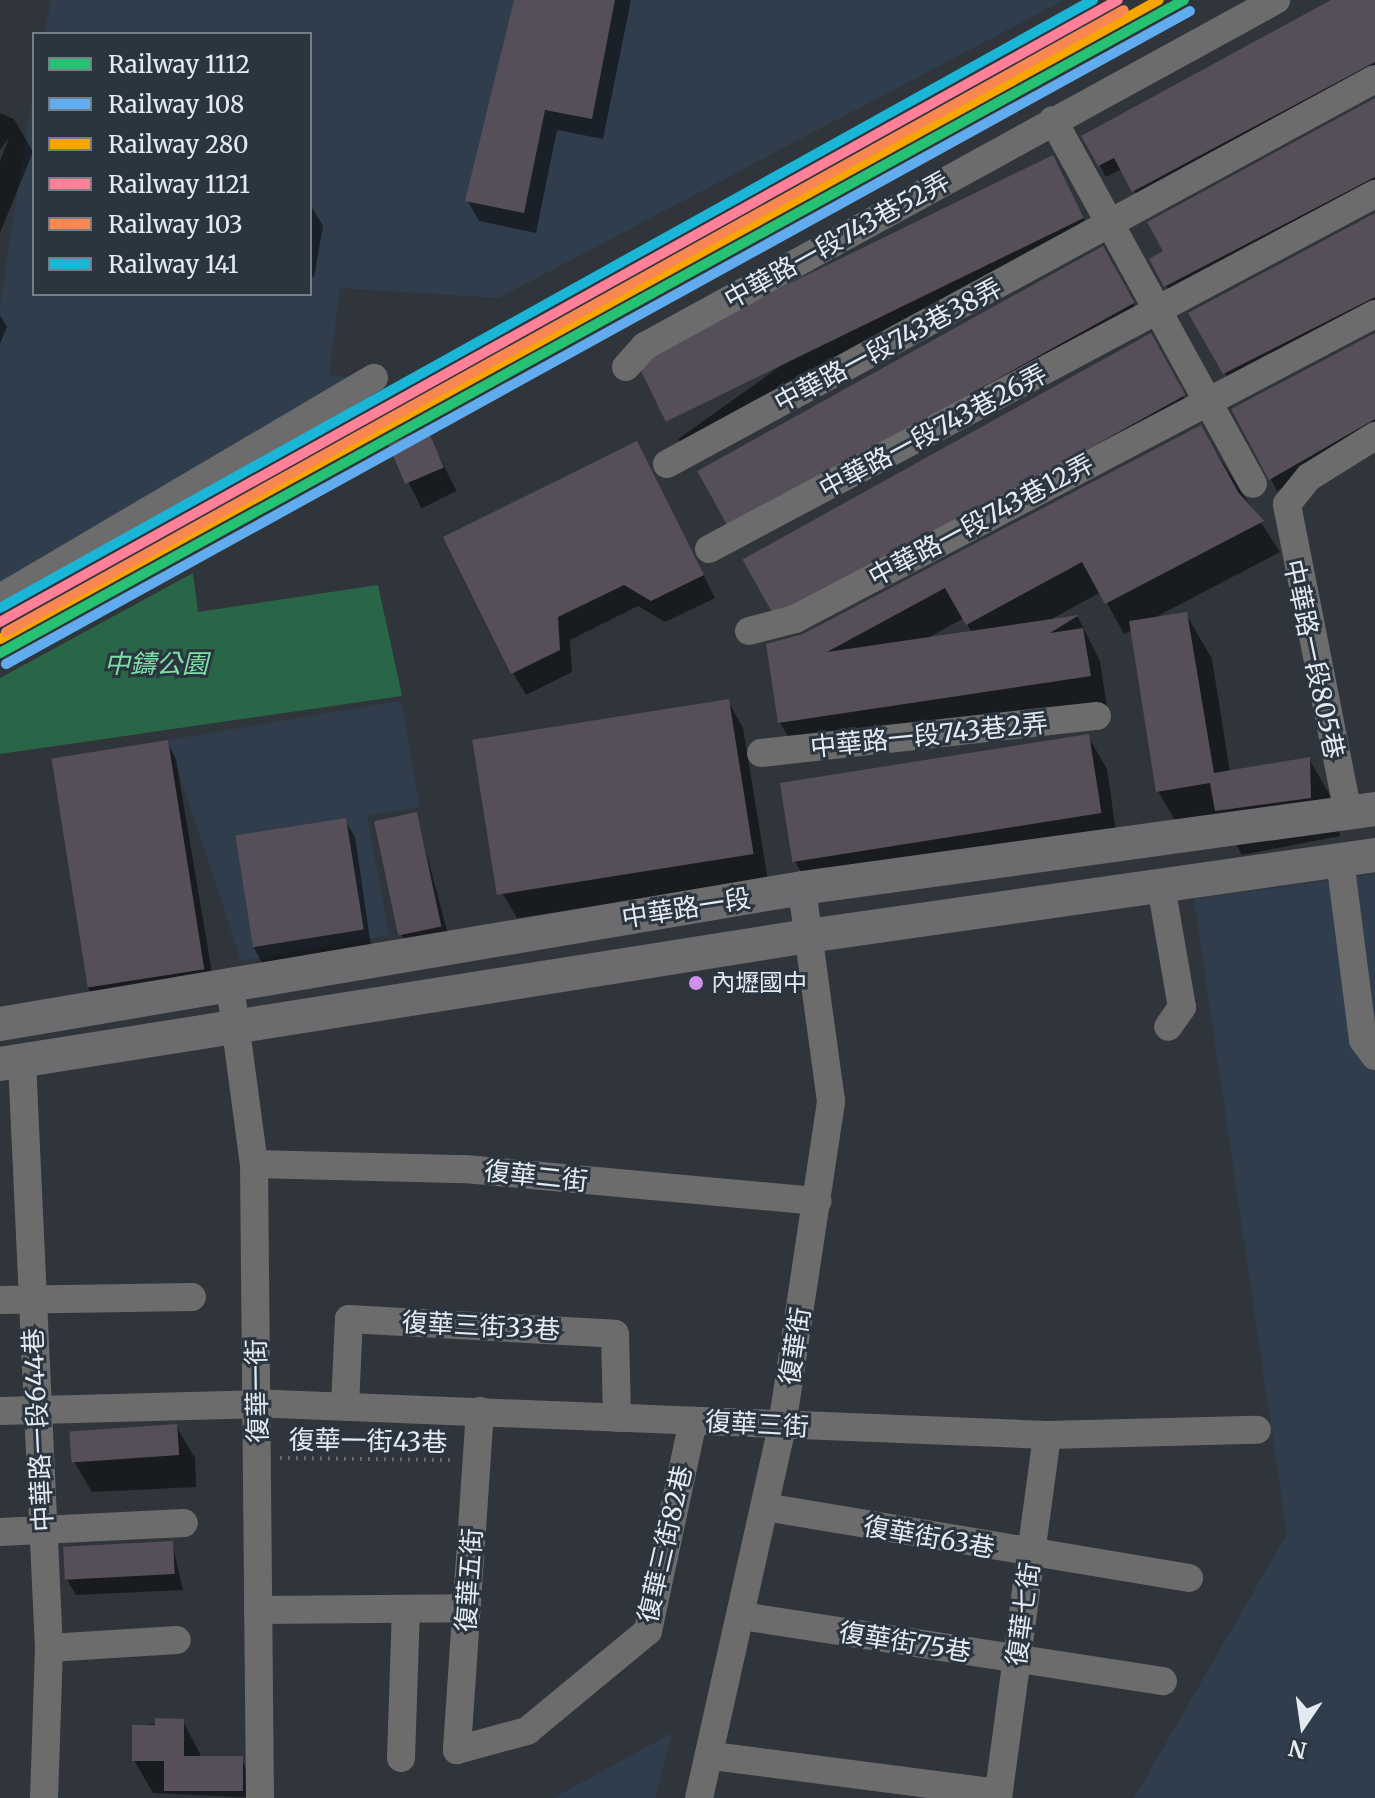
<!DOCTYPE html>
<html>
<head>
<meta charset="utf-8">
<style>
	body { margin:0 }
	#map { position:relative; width:1375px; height:1798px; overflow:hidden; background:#30353b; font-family:Merriweather,"Noto Sans TC",serif }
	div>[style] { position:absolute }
	.built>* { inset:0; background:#303d4c }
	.green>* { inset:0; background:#296547 }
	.shadow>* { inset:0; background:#0007; transform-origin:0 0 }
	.building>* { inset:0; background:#564e59; transform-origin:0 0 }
	.path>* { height:4px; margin-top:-2px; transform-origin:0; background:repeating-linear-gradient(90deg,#696a6c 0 2px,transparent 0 8px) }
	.minor>* { height:28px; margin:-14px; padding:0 14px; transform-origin:14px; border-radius:14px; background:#6c6c6d }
	.major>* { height:34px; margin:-17px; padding:0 17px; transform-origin:17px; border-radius:17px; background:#6c6c6f }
	.rail-1>* { height:10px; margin:-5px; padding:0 5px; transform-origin:5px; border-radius:5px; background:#26c172 }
	.rail-2>* { height:10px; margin:-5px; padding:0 5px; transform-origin:5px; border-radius:5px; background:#60acee }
	.rail-3>* { height:10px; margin:-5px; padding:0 5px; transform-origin:5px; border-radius:5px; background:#f7a600 }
	.rail-4>* { height:10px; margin:-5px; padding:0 5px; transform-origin:5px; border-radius:5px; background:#ff8098 }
	.rail-5>* { height:10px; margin:-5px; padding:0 5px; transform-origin:5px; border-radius:5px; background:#f88751 }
	.rail-6>* { height:10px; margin:-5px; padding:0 5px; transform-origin:5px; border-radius:5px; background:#1ab6d8 }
	.dots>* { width:22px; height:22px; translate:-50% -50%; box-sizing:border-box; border:4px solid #2b3540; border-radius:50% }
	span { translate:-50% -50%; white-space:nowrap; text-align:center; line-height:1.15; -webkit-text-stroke:6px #2b3540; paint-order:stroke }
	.bus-label { font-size:24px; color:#e3eaf1 }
	.left { translate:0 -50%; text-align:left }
	.street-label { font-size:26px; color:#e3eaf1 }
	.park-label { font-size:26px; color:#7ddfa8; font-style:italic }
	.legend { position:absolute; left:32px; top:32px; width:280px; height:264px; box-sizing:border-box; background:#2b3540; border:2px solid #757d87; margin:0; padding:10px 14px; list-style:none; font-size:24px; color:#e3eaf1 }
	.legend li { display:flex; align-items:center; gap:16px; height:40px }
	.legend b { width:40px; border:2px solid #757d87 }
	.north { position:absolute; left:1263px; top:1686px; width:80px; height:80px; -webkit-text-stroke:6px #2b3540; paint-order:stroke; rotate:193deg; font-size:22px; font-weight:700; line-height:32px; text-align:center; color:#e3eaf1 }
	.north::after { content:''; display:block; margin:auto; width:28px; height:36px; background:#e3eaf1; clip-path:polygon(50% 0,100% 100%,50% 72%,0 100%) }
</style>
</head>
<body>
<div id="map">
	<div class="built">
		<i style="clip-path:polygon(51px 0,1064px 0,499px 298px,340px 288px,329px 376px,374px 378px,0 586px,0 306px,34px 84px,34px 294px,310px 294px,310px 34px,44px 34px)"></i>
		<i style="clip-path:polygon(401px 701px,420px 807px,367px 816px,389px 935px,241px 961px,168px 740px)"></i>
		<i style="clip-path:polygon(1375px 874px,1375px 1798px,1134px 1798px,1287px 1534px,1194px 899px)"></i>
		<i style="clip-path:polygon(672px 1733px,655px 1798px,553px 1798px)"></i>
	</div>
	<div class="green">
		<i style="clip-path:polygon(193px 573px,198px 612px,378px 585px,402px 696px,0 754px,0 678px)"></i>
	</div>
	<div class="shadow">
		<i style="clip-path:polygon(516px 0,631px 0,603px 139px,557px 130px,536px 233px,479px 221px,467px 200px)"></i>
		<i style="clip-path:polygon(1335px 0,1375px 0,1375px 76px,1141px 202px,1122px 169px,1106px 177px,1084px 136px)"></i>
		<i style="clip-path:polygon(1375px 101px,1375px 190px,1173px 298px,1152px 260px)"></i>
		<i style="clip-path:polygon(0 113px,14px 119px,33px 152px,0 233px,0 161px,9px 138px,0 150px)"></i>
		<i style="clip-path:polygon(1058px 169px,1089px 229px,684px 449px,678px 439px)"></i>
		<i style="clip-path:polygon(310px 204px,323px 226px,314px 277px,310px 276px)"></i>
		<i style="clip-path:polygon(1375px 216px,1375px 310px,1232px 385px,1191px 314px)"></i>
		<i style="left:1102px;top:249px;width:75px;height:459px;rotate:60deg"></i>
		<i style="clip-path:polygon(0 315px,7px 327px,0 344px)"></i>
		<i style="clip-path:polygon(1375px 335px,1375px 437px,1277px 491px,1234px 410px)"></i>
		<i style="left:1150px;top:336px;width:80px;height:462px;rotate:61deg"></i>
		<i style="clip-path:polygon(evenodd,1200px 427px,1280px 552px,1154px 618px,1186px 614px,1212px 659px,1230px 772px,1309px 759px,1335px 804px,1340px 836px,1242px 855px,1227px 829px,1184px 836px,1158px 791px,1132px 630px,1124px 634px,1101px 592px,1048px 621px,1078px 617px,1100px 661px,1107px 707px,798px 753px,780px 723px,804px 636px,1200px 427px,964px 618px,972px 633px,926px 639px,964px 618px)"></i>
		<i style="left:426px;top:431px;width:67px;height:39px;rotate:63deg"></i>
		<i style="clip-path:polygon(649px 466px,715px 598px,665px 622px,638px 606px,570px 640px,572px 672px,526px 695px,513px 673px)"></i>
		<i style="clip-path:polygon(728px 701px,743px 728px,768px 880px,517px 918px,501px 891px)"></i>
		<i style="clip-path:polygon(1088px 736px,1107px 769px,1118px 846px,812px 891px,793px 858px)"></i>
		<i style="clip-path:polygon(167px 742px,176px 759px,214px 985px,97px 1004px,88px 988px)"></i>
		<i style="clip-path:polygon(416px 814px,450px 942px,411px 951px,401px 934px)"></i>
		<i style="clip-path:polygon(345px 820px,355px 837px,371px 946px,263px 965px,254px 948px)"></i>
		<i style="clip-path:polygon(176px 1426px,195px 1458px,196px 1487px,92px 1492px,73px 1460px)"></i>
		<i style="clip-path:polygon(172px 1543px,183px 1590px,76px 1595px,66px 1578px)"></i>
		<i style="clip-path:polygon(183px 1721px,202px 1758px,241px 1758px,260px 1798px,153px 1793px,134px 1760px,134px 1726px)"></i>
	</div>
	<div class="building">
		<i style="clip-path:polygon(514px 0,615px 0,592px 119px,545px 110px,524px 213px,465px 201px)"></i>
		<i style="clip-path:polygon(1331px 0,1375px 0,1375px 62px,1132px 192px,1114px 158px,1098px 166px,1081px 136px)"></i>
		<i style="clip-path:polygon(1375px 98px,1375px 177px,1164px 287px,1149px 259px,1163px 251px,1147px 222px)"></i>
		<i style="left:1053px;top:155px;width:70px;height:465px;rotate:64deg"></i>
		<i style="clip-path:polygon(1375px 213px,1375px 297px,1223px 374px,1188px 313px)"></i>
		<i style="left:1103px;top:246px;width:65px;height:464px;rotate:61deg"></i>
		<i style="left:1151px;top:333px;width:71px;height:467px;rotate:61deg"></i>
		<i style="clip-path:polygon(1375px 333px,1375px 419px,1269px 480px,1231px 409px)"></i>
		<i style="clip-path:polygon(1201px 425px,1238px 492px,1264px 521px,1105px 604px,1082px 562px,966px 625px,945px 588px,827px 652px,1079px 615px,1050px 633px,1083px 628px,1091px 676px,778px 723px,766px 644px,803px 634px)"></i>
		<i style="left:427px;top:428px;width:43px;height:42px;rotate:67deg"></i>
		<i style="clip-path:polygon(637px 441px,704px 575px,651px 601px,624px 585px,558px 617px,560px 650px,511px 674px,443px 537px)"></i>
		<i style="clip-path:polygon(1187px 612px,1214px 773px,1310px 757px,1311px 798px,1215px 811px,1210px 783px,1156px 792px,1129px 621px)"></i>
		<i style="left:729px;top:699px;width:157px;height:260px;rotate:81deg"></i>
		<i style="left:1089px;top:734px;width:80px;height:313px;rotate:81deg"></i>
		<i style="left:168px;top:740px;width:232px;height:118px;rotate:81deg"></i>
		<i style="left:417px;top:812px;width:117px;height:44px;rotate:78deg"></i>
		<i style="left:346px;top:818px;width:113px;height:112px;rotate:81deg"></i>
		<i style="left:177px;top:1424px;width:31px;height:108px;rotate:86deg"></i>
		<i style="left:173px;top:1541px;width:33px;height:110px;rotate:87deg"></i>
		<i style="clip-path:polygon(155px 1718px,184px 1719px,184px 1756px,243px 1756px,243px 1791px,164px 1791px,164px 1761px,132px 1761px,132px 1725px,155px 1725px)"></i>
	</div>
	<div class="path">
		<i style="left:280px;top:1458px;width:171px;rotate:0.7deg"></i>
	</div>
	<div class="minor">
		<i style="left:1053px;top:120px;width:415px;rotate:61.2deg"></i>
		<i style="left:626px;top:367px;width:28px;rotate:-48deg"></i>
		<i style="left:645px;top:346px;width:720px;rotate:-28.74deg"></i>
		<i style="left:667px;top:464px;width:806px;rotate:-28.54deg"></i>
		<i style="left:709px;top:549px;width:755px;rotate:-28.06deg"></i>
		<i style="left:0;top:598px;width:434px;rotate:-30.5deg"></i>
		<i style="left:749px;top:631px;width:48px;rotate:-14.6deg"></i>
		<i style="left:795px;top:619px;width:655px;rotate:-27.74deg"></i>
		<i style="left:761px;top:753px;width:338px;rotate:-6.3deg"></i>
		<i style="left:1348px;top:813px;width:315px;rotate:-101.2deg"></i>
		<i style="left:1287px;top:504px;width:35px;rotate:-51deg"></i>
		<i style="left:1309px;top:477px;width:78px;rotate:-31.8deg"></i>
		<i style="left:1340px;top:860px;width:181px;rotate:82.7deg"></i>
		<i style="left:1363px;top:1040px;width:20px;rotate:53deg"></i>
		<i style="left:1161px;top:886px;width:123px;rotate:80.2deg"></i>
		<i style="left:1182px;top:1007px;width:24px;rotate:125deg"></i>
		<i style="left:230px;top:985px;width:181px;rotate:82.4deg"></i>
		<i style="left:254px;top:1164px;width:634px;rotate:89.46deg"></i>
		<i style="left:22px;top:1061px;width:588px;rotate:87.37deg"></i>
		<i style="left:49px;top:1648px;width:150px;rotate:91.9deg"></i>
		<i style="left:254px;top:1164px;width:211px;rotate:1.4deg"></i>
		<i style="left:465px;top:1169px;width:354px;rotate:5.2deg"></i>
		<i style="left:0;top:1300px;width:192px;rotate:-0.9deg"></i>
		<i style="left:345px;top:1406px;width:87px;rotate:-87.4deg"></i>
		<i style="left:349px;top:1319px;width:266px;rotate:3.2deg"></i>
		<i style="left:615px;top:1334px;width:84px;rotate:88.6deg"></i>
		<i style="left:0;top:1411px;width:276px;rotate:-1.5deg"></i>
		<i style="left:276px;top:1404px;width:772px;rotate:2.3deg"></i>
		<i style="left:1047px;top:1435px;width:210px;rotate:-1.4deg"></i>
		<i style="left:480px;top:1411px;width:340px;rotate:93.9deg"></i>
		<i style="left:457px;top:1750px;width:73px;rotate:-15.2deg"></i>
		<i style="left:527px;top:1731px;width:157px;rotate:-39.6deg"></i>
		<i style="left:648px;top:1631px;width:215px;rotate:-77.9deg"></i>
		<i style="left:765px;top:1507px;width:430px;rotate:9.5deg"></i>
		<i style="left:0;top:1532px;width:184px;rotate:-2.8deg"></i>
		<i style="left:258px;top:1610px;width:209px;rotate:-0.5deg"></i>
		<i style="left:742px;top:1616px;width:426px;rotate:8.8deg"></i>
		<i style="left:49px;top:1648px;width:128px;rotate:-3.6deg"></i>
		<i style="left:713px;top:1756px;width:287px;rotate:7.4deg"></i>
		<i style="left:401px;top:1758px;width:149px;rotate:-88.1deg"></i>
		<i style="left:699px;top:1798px;width:381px;rotate:-77.4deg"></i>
		<i style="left:782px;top:1426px;width:329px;rotate:-81.4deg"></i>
		<i style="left:831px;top:1101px;width:215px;rotate:-97.8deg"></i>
		<i style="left:998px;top:1798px;width:366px;rotate:-82.3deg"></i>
	</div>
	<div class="major">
		<i style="left:0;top:1024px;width:813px;rotate:-9.62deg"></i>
		<i style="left:802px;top:888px;width:578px;rotate:-7.85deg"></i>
		<i style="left:0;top:1064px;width:818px;rotate:-9deg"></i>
		<i style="left:808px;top:936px;width:573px;rotate:-8.13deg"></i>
	</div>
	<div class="rail-1">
		<i style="left:0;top:653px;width:1352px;rotate:-28.88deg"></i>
	</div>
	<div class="rail-2">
		<i style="left:6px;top:664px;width:1352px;rotate:-28.88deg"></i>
	</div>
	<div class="rail-3">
		<i style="left:0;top:639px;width:1323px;rotate:-28.87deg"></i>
	</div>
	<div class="rail-4">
		<i style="left:0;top:622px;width:1279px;rotate:-29.09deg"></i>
	</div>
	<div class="rail-5">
		<i style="left:6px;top:632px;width:1279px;rotate:-29.09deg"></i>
	</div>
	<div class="rail-6">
		<i style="left:0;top:608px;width:1251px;rotate:-29.09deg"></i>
	</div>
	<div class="dots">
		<i style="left:696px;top:983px;background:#ce8fe9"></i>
	</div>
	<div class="bus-label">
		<span class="left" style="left:711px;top:983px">內壢國中</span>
	</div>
	<div class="street-label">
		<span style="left:837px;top:240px;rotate:-29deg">中華路一段743巷52弄</span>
		<span style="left:888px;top:345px;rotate:-28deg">中華路一段743巷38弄</span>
		<span style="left:933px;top:431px;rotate:-28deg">中華路一段743巷26弄</span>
		<span style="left:981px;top:520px;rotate:-28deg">中華路一段743巷12弄</span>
		<span style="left:1314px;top:659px;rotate:78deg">中華路一段805巷</span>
		<span style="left:929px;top:735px;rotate:-6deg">中華路一段743巷2弄</span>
		<span style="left:686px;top:908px;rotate:-9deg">中華路一段</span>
		<span style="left:536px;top:1176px;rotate:6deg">復華二街</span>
		<span style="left:481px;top:1326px;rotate:3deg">復華三街33巷</span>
		<span style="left:795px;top:1346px;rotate:-81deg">復華街</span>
		<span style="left:257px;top:1391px;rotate:-91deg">復華一街</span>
		<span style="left:757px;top:1424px;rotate:3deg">復華三街</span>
		<span style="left:38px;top:1430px;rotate:-93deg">中華路一段644巷</span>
		<span style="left:368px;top:1441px;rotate:1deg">復華一街43巷</span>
		<span style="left:929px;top:1537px;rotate:10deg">復華街63巷</span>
		<span style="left:665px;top:1544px;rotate:-77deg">復華三街82巷</span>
		<span style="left:469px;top:1580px;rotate:-86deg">復華五街</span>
		<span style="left:1023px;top:1614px;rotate:-82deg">復華七街</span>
		<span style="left:905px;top:1642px;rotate:9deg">復華街75巷</span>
	</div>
	<div class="park-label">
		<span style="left:156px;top:664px">中鑄公園</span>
	</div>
	<ul class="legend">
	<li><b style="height:10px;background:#26c172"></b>Railway 1112</li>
	<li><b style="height:10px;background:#60acee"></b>Railway 108</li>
	<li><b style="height:10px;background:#f7a600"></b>Railway 280</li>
	<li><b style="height:10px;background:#ff8098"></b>Railway 1121</li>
	<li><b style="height:10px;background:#f88751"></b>Railway 103</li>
	<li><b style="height:10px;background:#1ab6d8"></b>Railway 141</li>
	</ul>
	<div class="north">N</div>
</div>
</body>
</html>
